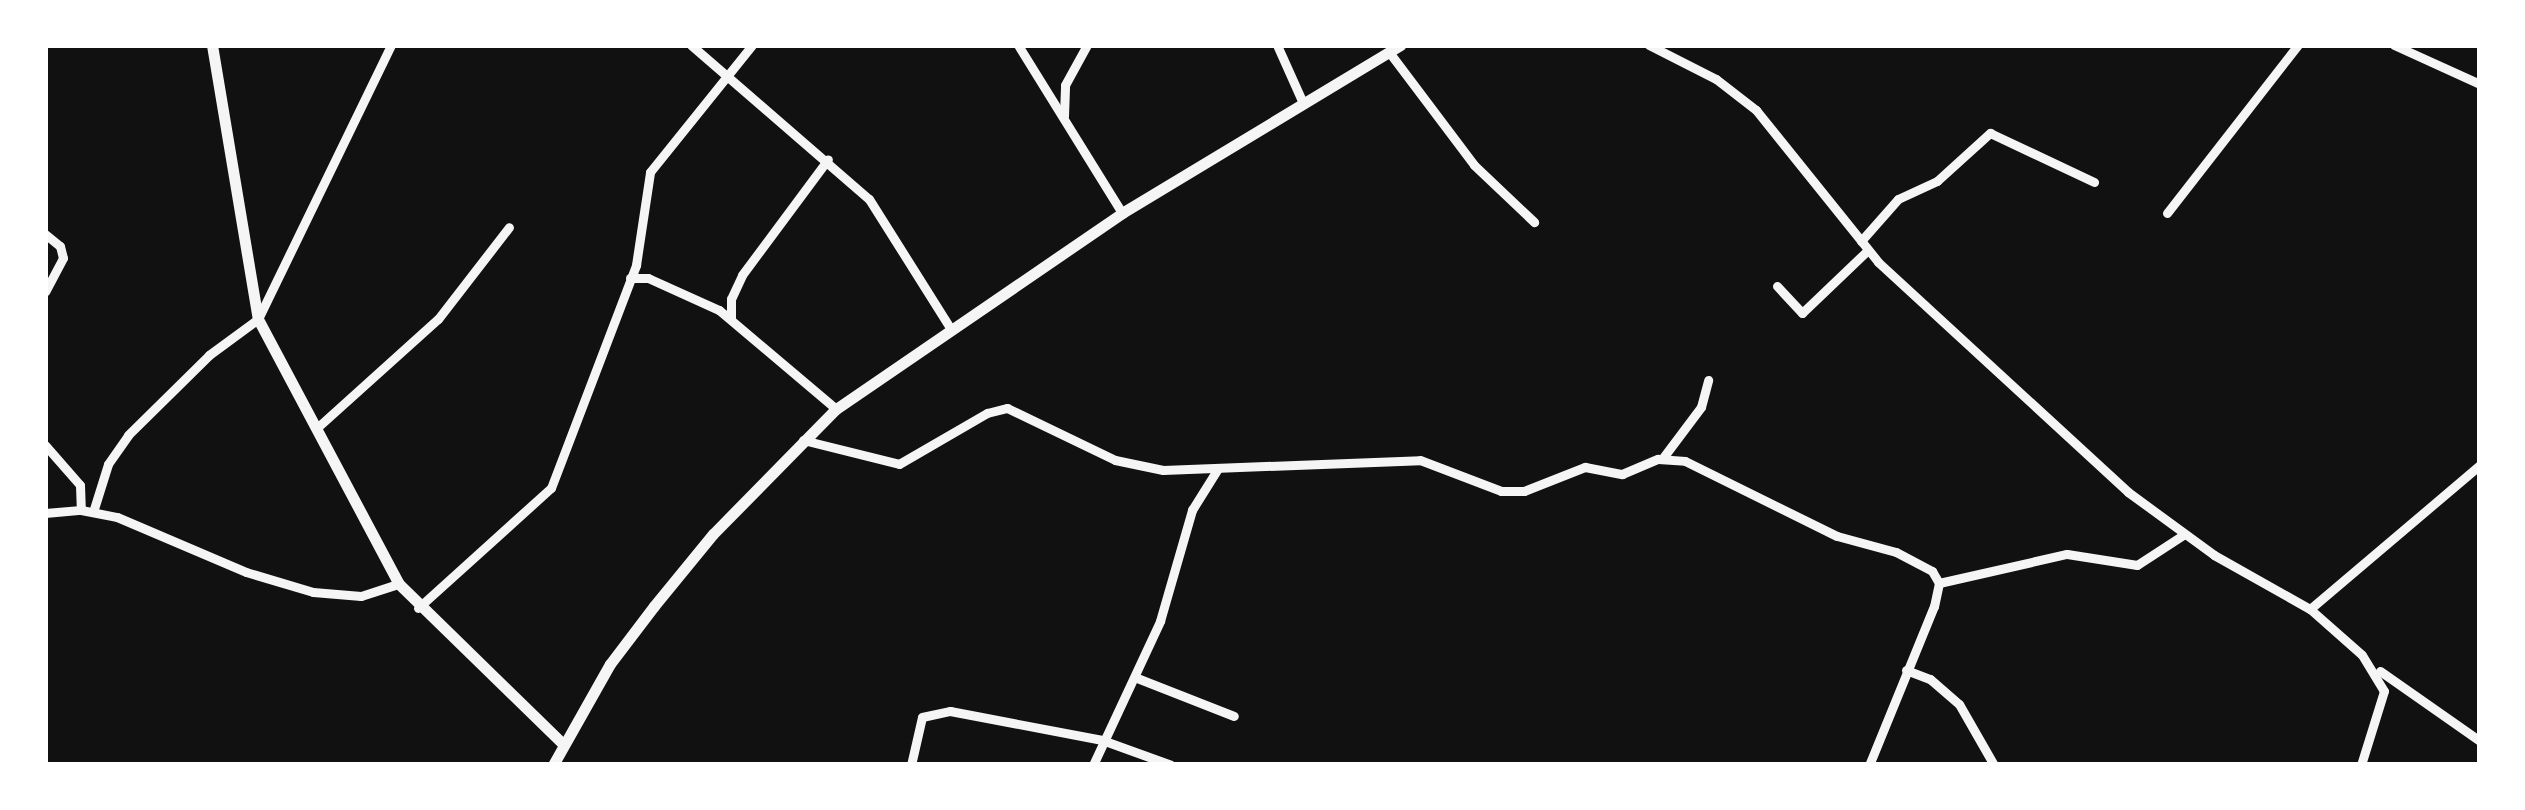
<!DOCTYPE html>
<html>
<head>
<meta charset="utf-8">
<style>
	body { margin:0 }
	#map { position:relative; width:2525px; height:810px; overflow:hidden; background:#111; font-family:"Noto Sans",sans-serif }
	div>[style] { position:absolute }
	.minor>* { height:9px; margin:-4.5px; padding:0 4.5px; transform-origin:4.5px; border-radius:4.5px; background:#f5f5f5 }
	.tertiary>* { height:11px; margin:-5.5px; padding:0 5.5px; transform-origin:5.5px; border-radius:5.5px; background:#f5f5f5 }
	span { translate:-50% -50%; white-space:nowrap; text-align:center; line-height:1.15; -webkit-text-stroke:9px #fff; paint-order:stroke }
	.frame { position:absolute; inset:0; border:48px solid #fff; pointer-events:none }
</style>
</head>
<body>
<div id="map">
	<div class="minor">
		<i style="left:691px;top:45px;width:235px;rotate:40.9deg"></i>
		<i style="left:869px;top:199px;width:154px;rotate:57.8deg"></i>
		<i style="left:1018px;top:45px;width:198px;rotate:58.2deg"></i>
		<i style="left:1277px;top:45px;width:61px;rotate:65.9deg"></i>
		<i style="left:1649px;top:45px;width:75px;rotate:26.9deg"></i>
		<i style="left:1716px;top:79px;width:51px;rotate:37.8deg"></i>
		<i style="left:1756px;top:110px;width:195px;rotate:51.2deg"></i>
		<i style="left:1878px;top:262px;width:340px;rotate:42.6deg"></i>
		<i style="left:2128px;top:492px;width:107px;rotate:36.2deg"></i>
		<i style="left:2214px;top:555px;width:110px;rotate:29.4deg"></i>
		<i style="left:2310px;top:609px;width:69px;rotate:41.5deg"></i>
		<i style="left:2362px;top:655px;width:42px;rotate:58.6deg"></i>
		<i style="left:2384px;top:691px;width:77px;rotate:107.3deg"></i>
		<i style="left:2394px;top:45px;width:94px;rotate:24.4deg"></i>
		<i style="left:1389px;top:52px;width:141px;rotate:53deg"></i>
		<i style="left:1474px;top:165px;width:83px;rotate:43.5deg"></i>
		<i style="left:1064px;top:116px;width:31px;rotate:-88deg"></i>
		<i style="left:1065px;top:85px;width:46px;rotate:-61.2deg"></i>
		<i style="left:2167px;top:213px;width:213px;rotate:-52.1deg"></i>
		<i style="left:45px;top:234px;width:19px;rotate:39deg"></i>
		<i style="left:60px;top:246px;width:12px;rotate:76deg"></i>
		<i style="left:63px;top:258px;width:38px;rotate:118deg"></i>
		<i style="left:1861px;top:241px;width:56px;rotate:-48.6deg"></i>
		<i style="left:1898px;top:199px;width:43px;rotate:-24.8deg"></i>
		<i style="left:1937px;top:181px;width:72px;rotate:-42.2deg"></i>
		<i style="left:1990px;top:133px;width:115px;rotate:25.2deg"></i>
		<i style="left:630px;top:278px;width:18px"></i>
		<i style="left:648px;top:278px;width:78px;rotate:24.3deg"></i>
		<i style="left:719px;top:310px;width:153px;rotate:40.2deg"></i>
		<i style="left:1777px;top:286px;width:37px;rotate:47deg"></i>
		<i style="left:1802px;top:313px;width:91px;rotate:-43.7deg"></i>
		<i style="left:731px;top:318px;width:19px;rotate:-90deg"></i>
		<i style="left:731px;top:299px;width:26px;rotate:-65deg"></i>
		<i style="left:742px;top:275px;width:144px;rotate:-53.4deg"></i>
		<i style="left:319px;top:426px;width:160px;rotate:-42deg"></i>
		<i style="left:438px;top:319px;width:116px;rotate:-52.3deg"></i>
		<i style="left:803px;top:440px;width:99px;rotate:14deg"></i>
		<i style="left:899px;top:464px;width:102px;rotate:-30.1deg"></i>
		<i style="left:987px;top:413px;width:21px;rotate:-14deg"></i>
		<i style="left:1007px;top:408px;width:120px;rotate:25.7deg"></i>
		<i style="left:1115px;top:460px;width:49px;rotate:11.8deg"></i>
		<i style="left:1163px;top:470px;width:257px;rotate:-2.2deg"></i>
		<i style="left:1420px;top:460px;width:87px;rotate:20.9deg"></i>
		<i style="left:1501px;top:491px;width:23px"></i>
		<i style="left:1524px;top:491px;width:66px;rotate:-21.5deg"></i>
		<i style="left:1585px;top:467px;width:38px;rotate:11deg"></i>
		<i style="left:1622px;top:474px;width:39px;rotate:-23deg"></i>
		<i style="left:1658px;top:459px;width:27px;rotate:4deg"></i>
		<i style="left:1685px;top:461px;width:169px;rotate:26.3deg"></i>
		<i style="left:1837px;top:536px;width:61px;rotate:15.2deg"></i>
		<i style="left:1896px;top:552px;width:41px;rotate:27.8deg"></i>
		<i style="left:1932px;top:571px;width:14px;rotate:60deg"></i>
		<i style="left:1939px;top:583px;width:24px;rotate:102deg"></i>
		<i style="left:1934px;top:606px;width:172px;rotate:112.2deg"></i>
		<i style="left:45px;top:445px;width:53px;rotate:48.8deg"></i>
		<i style="left:80px;top:485px;width:25px;rotate:88deg"></i>
		<i style="left:1662px;top:459px;width:65px;rotate:-53.1deg"></i>
		<i style="left:1701px;top:407px;width:28px;rotate:-75deg"></i>
		<i style="left:93px;top:512px;width:50px;rotate:-72.6deg"></i>
		<i style="left:108px;top:464px;width:35px;rotate:-55deg"></i>
		<i style="left:128px;top:435px;width:114px;rotate:-44.6deg"></i>
		<i style="left:209px;top:355px;width:61px;rotate:-36.3deg"></i>
		<i style="left:258px;top:319px;width:305px;rotate:-64.1deg"></i>
		<i style="left:45px;top:513px;width:36px;rotate:-5deg"></i>
		<i style="left:81px;top:510px;width:37px;rotate:11deg"></i>
		<i style="left:117px;top:517px;width:140px;rotate:23.1deg"></i>
		<i style="left:246px;top:572px;width:70px;rotate:16.6deg"></i>
		<i style="left:313px;top:592px;width:48px;rotate:4.8deg"></i>
		<i style="left:361px;top:596px;width:40px;rotate:-18deg"></i>
		<i style="left:1939px;top:583px;width:131px;rotate:-12.8deg"></i>
		<i style="left:2067px;top:554px;width:71px;rotate:8.9deg"></i>
		<i style="left:2137px;top:565px;width:55px;rotate:-33.1deg"></i>
		<i style="left:418px;top:608px;width:179px;rotate:-42.1deg"></i>
		<i style="left:551px;top:488px;width:239px;rotate:-69.1deg"></i>
		<i style="left:636px;top:265px;width:94px;rotate:-81.4deg"></i>
		<i style="left:650px;top:172px;width:163px;rotate:-51.2deg"></i>
		<i style="left:2310px;top:609px;width:223px;rotate:-40.3deg"></i>
		<i style="left:1906px;top:670px;width:26px;rotate:21deg"></i>
		<i style="left:1930px;top:679px;width:38px;rotate:41deg"></i>
		<i style="left:1959px;top:704px;width:70px;rotate:60.2deg"></i>
		<i style="left:2380px;top:671px;width:122px;rotate:35deg"></i>
		<i style="left:1137px;top:678px;width:104px;rotate:21.4deg"></i>
		<i style="left:911px;top:765px;width:49px;rotate:-77.1deg"></i>
		<i style="left:922px;top:717px;width:29px;rotate:-12deg"></i>
		<i style="left:950px;top:711px;width:155px;rotate:10.8deg"></i>
		<i style="left:1102px;top:740px;width:73px;rotate:19.9deg"></i>
		<i style="left:1093px;top:765px;width:159px;rotate:-65deg"></i>
		<i style="left:1160px;top:621px;width:116px;rotate:-73.9deg"></i>
		<i style="left:1192px;top:510px;width:47px;rotate:-58deg"></i>
	</div>
	<div class="tertiary">
		<i style="left:212px;top:45px;width:278px;rotate:80.5deg"></i>
		<i style="left:258px;top:319px;width:300px;rotate:62deg"></i>
		<i style="left:399px;top:584px;width:229px;rotate:44.3deg"></i>
		<i style="left:553px;top:765px;width:116px;rotate:-60.6deg"></i>
		<i style="left:610px;top:664px;width:73px;rotate:-52.8deg"></i>
		<i style="left:654px;top:606px;width:93px;rotate:-50.7deg"></i>
		<i style="left:713px;top:534px;width:175px;rotate:-45.5deg"></i>
		<i style="left:836px;top:409px;width:347px;rotate:-34.4deg"></i>
		<i style="left:1122px;top:213px;width:325px;rotate:-31.1deg"></i>
	</div>
	<div class="frame"></div>
</div>
</body>
</html>
